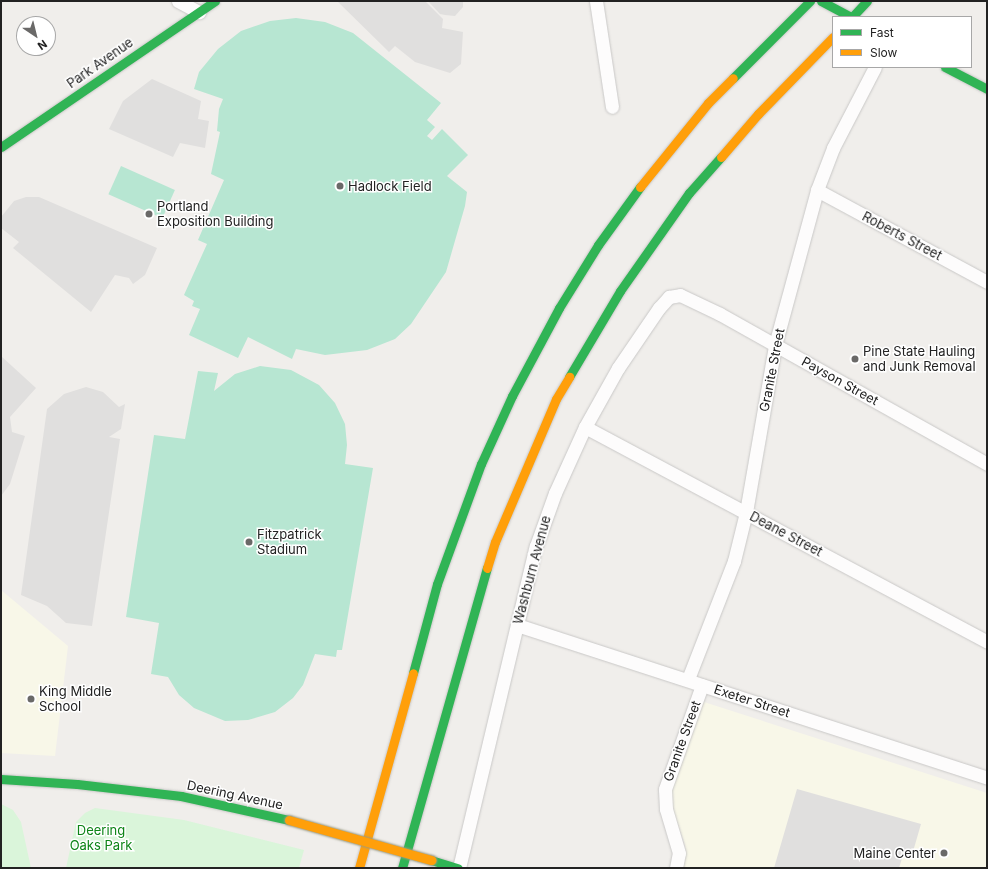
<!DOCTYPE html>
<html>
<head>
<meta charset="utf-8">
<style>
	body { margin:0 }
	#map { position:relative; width:988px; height:869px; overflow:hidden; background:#f0eeeb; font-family:Inter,sans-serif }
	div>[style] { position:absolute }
	.education>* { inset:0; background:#f8f7e8 }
	.park>* { inset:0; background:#daf5da }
	.pitch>* { inset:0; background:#b7e6d2; transform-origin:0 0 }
	.parking>* { inset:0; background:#e0dfde }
	.roads { filter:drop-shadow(0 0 1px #c9c8c7) drop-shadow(0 0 1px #c9c8c7) }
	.street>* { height:13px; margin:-6.5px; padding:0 6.5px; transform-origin:6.5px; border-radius:6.5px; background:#fdfcfc }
	.fast>* { height:9px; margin:-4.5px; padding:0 4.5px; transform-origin:4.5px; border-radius:4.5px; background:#30b455 }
	.slow>* { height:9px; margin:-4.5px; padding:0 4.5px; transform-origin:4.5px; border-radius:4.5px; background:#ff9f0a }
	.bridges { filter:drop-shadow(0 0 1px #999a82) drop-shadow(0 0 1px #999a82) }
	.slow-bridge>* { height:9px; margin:-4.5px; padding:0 4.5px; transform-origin:4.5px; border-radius:4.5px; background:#ff9f0a }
	.dots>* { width:11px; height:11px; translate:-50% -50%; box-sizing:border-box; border:2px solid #fff; border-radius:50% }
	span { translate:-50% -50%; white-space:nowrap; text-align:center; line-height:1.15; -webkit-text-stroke:3px #fff; paint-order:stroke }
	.street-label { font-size:13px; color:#222 }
	.poi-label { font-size:13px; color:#222 }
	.left { translate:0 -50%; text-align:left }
	.right { translate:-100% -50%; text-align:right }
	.park-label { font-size:13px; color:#0c8416 }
	.frame { position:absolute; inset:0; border:2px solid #222; pointer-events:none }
	.legend { position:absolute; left:832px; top:16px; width:140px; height:52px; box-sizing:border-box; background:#fff; border:1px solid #a7a7a7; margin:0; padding:5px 7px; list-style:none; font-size:12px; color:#222 }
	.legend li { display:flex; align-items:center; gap:8px; height:20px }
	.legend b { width:20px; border:1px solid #a7a7a7 }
	.north { position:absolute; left:16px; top:16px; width:40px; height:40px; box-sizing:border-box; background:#fff; border:1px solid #a7a7a7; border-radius:50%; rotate:145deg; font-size:11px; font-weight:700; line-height:16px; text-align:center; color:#222 }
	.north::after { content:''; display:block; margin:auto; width:14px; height:18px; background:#6a6968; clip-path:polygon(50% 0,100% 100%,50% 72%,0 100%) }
</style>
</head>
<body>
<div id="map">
	<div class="education">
		<i style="clip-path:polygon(1px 590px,68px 646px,55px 756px,1px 753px)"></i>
		<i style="clip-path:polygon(704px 702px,987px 793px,987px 868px,681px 868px,686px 851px,684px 841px,671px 809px,669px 795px,700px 705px)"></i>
	</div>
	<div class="park">
		<i style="clip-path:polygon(1px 804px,13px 810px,21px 822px,31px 868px,1px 868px)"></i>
		<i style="clip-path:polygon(95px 808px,184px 820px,304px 850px,299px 868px,66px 868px,76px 822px,85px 813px)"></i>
	</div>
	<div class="pitch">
		<i style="clip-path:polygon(296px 18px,325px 22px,353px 33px,441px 103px,427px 120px,435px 127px,427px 136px,432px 140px,442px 129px,468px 155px,447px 176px,467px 192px,465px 206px,446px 272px,411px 324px,395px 339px,367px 350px,325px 355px,296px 349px,292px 359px,248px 337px,238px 358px,189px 335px,200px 309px,192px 306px,194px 301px,184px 295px,207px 244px,198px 240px,224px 180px,211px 174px,220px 132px,217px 131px,219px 109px,223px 99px,194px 89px,199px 72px,218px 49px,241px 31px,270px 21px)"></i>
		<i style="left:121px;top:166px;width:59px;height:31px;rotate:24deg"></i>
		<i style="clip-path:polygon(260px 366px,291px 370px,319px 385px,335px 403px,345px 424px,347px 445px,345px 464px,373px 468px,342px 650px,337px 650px,336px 657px,315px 654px,303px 685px,293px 698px,275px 712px,248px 720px,225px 721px,194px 708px,179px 695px,168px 677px,151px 674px,159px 623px,126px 617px,154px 435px,185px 439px,198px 371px,218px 373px,214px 391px,235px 374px)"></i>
	</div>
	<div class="parking">
		<i style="clip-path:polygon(337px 1px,425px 1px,443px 19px,442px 28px,463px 32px,461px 64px,450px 73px,415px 62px,395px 46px,389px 52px)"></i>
		<i style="clip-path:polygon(428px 1px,463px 1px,463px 7px,455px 16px,445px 15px,440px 14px)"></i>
		<i style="clip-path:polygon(152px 79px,201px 101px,198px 119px,209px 121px,205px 148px,180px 143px,173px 157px,109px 129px,123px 101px)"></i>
		<i style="clip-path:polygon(26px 197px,39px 197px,157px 248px,145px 275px,133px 284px,129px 278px,115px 275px,91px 312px,13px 248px,19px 242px,1px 228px,1px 217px,14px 201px)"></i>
		<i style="clip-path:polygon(1px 356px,36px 388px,10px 417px,12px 432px,25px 436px,10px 484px,1px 496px)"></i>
		<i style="clip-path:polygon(86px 387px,103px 392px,119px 407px,125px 404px,121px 429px,109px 437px,120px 439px,92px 626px,66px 623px,47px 606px,21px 595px,47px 409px,64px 394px)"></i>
		<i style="clip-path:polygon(797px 789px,921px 824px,912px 855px,904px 852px,899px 868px,774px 868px)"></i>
	</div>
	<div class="roads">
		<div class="street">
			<i style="left:178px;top:1px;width:24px;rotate:28deg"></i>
			<i style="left:596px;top:1px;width:107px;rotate:81.4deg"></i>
			<i style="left:817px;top:190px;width:193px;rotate:28.4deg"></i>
			<i style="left:585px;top:427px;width:456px;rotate:28.1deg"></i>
			<i style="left:517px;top:625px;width:494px;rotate:18deg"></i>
			<i style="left:688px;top:679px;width:127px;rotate:-68.7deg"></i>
			<i style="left:734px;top:561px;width:50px;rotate:-76.2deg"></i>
			<i style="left:746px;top:512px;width:169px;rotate:-80.1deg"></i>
			<i style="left:775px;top:345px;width:161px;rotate:-74.8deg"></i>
			<i style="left:817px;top:190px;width:45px;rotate:-69.1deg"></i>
			<i style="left:833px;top:148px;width:91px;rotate:-62.6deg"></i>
			<i style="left:459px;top:868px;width:331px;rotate:-76.6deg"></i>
			<i style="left:536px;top:546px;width:56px;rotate:-70.3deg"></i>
			<i style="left:555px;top:493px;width:72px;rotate:-65.6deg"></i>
			<i style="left:585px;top:427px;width:68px;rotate:-60.8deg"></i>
			<i style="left:618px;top:368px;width:73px;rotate:-55.7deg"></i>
			<i style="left:659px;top:308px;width:15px;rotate:-48deg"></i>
			<i style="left:669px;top:297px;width:11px;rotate:-10deg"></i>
			<i style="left:680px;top:295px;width:44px;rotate:25.4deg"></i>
			<i style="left:720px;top:314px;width:306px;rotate:29.3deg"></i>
			<i style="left:676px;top:868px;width:15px;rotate:-79deg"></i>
			<i style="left:679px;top:853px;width:46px;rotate:-106.5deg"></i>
			<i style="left:666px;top:809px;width:20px;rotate:-93deg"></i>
			<i style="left:665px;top:789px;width:110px;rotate:-70.4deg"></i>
		</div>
		<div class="fast">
			<i style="left:821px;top:1px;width:34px;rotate:28deg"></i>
			<i style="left:852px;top:17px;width:22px;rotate:-47deg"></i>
			<i style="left:945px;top:67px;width:47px;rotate:27.6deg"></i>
			<i style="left:733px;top:78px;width:109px;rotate:-45deg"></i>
			<i style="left:1px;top:147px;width:259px;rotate:-34.3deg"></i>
			<i style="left:569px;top:377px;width:100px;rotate:-59.3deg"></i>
			<i style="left:620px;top:291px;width:120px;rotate:-54.9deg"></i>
			<i style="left:689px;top:193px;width:48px;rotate:-48.4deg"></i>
			<i style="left:413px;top:673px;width:92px;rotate:-74.9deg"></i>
			<i style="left:437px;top:584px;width:128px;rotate:-69.9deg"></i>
			<i style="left:481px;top:464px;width:75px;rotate:-65.5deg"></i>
			<i style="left:512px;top:396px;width:100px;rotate:-61.9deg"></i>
			<i style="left:559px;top:308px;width:74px;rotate:-58.2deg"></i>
			<i style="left:598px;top:245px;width:72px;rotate:-54.1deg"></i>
			<i style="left:1px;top:779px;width:76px;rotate:3.8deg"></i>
			<i style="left:77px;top:784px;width:105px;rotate:6.6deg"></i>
			<i style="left:181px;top:796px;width:111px;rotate:12.5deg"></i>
			<i style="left:431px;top:860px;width:28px;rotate:17deg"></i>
			<i style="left:402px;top:868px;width:312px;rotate:-74.2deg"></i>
		</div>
		<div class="slow">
			<i style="left:721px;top:157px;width:57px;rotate:-49.3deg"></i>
			<i style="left:758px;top:114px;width:107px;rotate:-45.8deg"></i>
			<i style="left:640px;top:187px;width:108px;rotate:-51deg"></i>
			<i style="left:708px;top:103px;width:35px;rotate:-45deg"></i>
			<i style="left:487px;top:568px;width:27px;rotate:-73deg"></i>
			<i style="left:495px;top:542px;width:155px;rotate:-66.9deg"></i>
			<i style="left:556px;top:399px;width:26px;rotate:-59deg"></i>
			<i style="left:359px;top:868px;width:202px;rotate:-74.5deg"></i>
		</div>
	</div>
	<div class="bridges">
		<div class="slow-bridge">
			<i style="left:289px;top:820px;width:148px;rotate:15.7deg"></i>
		</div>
	</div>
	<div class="dots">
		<i style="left:340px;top:186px;background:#6a6968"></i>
		<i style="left:149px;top:214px;background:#6a6968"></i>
		<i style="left:855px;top:359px;background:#6a6968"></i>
		<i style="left:249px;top:542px;background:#6a6968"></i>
		<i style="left:31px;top:699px;background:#6a6968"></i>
		<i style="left:944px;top:853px;background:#6a6968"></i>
	</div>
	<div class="street-label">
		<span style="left:100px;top:63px;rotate:-35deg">Park Avenue</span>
		<span style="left:902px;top:236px;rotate:28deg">Roberts Street</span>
		<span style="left:772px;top:370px;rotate:-79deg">Granite Street</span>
		<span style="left:840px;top:381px;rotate:29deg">Payson Street</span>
		<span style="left:786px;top:534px;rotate:28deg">Deane Street</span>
		<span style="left:532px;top:570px;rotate:-75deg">Washburn Avenue</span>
		<span style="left:752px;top:701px;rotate:18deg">Exeter Street</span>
		<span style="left:682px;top:741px;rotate:-70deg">Granite Street</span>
		<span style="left:235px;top:795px;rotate:12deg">Deering Avenue</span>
	</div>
	<div class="poi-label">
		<span class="left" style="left:348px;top:186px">Hadlock Field</span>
		<span class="left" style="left:157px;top:214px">Portland<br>Exposition Building</span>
		<span class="left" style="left:863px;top:359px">Pine State Hauling<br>and Junk Removal</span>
		<span class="left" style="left:257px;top:542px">Fitzpatrick<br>Stadium</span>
		<span class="left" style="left:39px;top:699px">King Middle<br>School</span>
		<span class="right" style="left:936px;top:853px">Maine Center</span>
	</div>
	<div class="park-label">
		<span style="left:101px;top:838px">Deering<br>Oaks Park</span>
	</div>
	<div class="frame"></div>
	<ul class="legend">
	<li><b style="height:5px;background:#30b455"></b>Fast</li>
	<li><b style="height:5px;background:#ff9f0a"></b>Slow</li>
	</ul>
	<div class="north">N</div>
</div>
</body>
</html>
